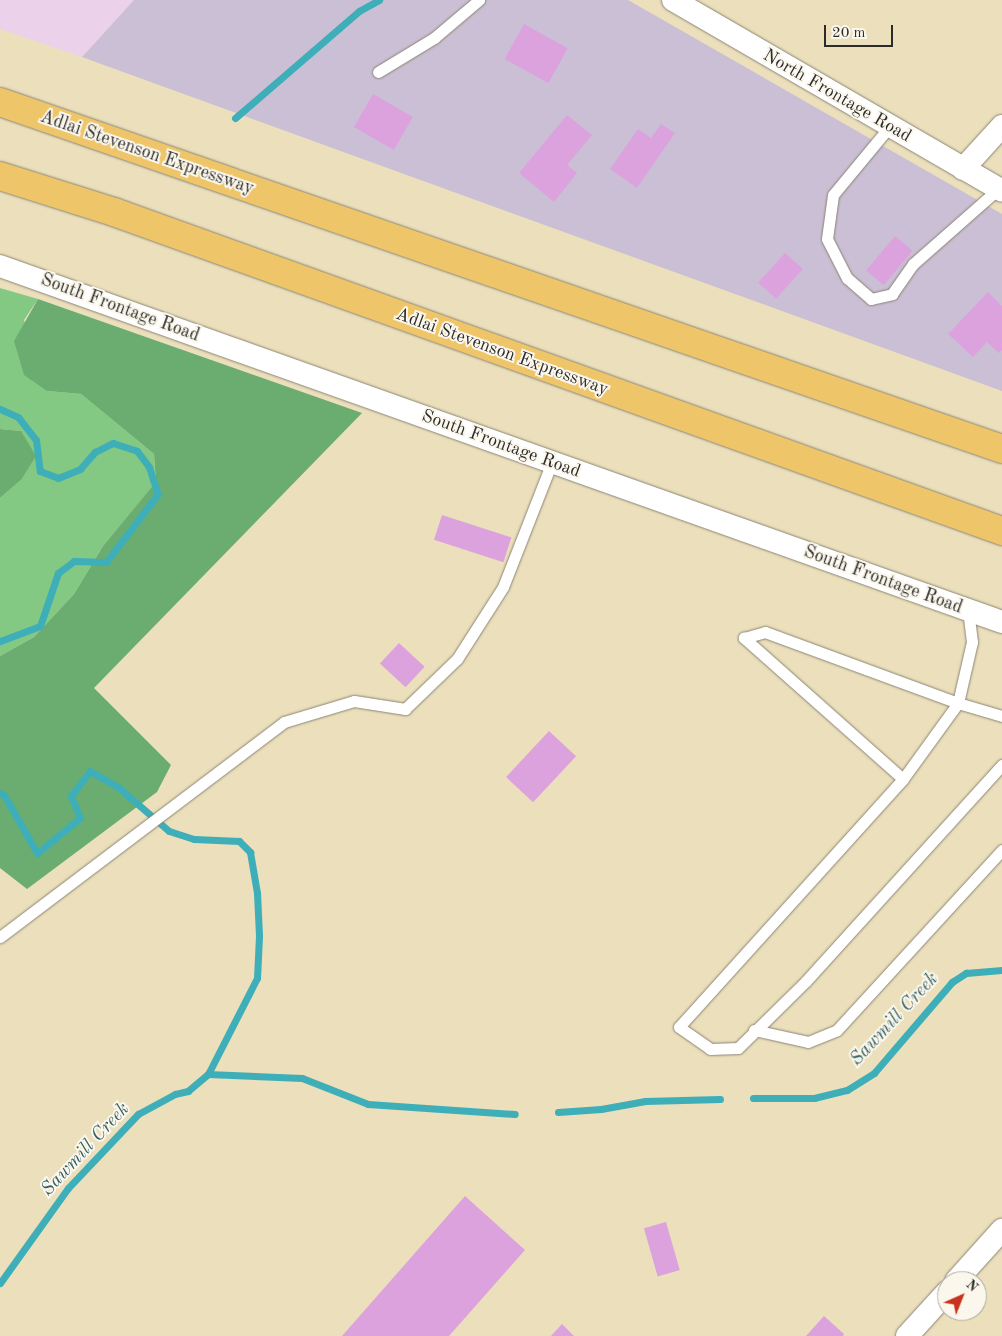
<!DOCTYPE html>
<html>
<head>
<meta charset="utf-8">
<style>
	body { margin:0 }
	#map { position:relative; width:1002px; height:1336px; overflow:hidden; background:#ebdfbc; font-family:"Old Standard TT",serif }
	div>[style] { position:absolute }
	.built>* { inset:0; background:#ecd1ea }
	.industrial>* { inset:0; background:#cbbfd5 }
	.green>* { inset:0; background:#84c983 }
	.forest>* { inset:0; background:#6bad71 }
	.stream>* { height:7px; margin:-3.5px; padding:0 3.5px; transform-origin:3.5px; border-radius:3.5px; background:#3eaeb8 }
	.building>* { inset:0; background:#dca2de; transform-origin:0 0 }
	.roads { filter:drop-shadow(0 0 1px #8b8574) drop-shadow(0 0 1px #8b8574) }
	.lane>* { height:11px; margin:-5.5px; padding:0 5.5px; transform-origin:5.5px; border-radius:5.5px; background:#fff }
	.street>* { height:22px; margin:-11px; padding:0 11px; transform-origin:11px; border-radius:11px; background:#fff }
	.highway>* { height:28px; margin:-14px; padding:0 14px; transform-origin:14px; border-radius:14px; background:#eec569 }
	span { translate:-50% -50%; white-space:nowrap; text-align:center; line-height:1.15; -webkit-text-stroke:4px #fbf7ec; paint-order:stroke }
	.street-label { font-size:18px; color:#2b2b2b }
	.water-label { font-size:19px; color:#335f63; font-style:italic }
	.north { position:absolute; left:937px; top:1271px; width:50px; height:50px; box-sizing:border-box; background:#fbf7ec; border:1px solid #a8a59f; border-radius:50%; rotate:44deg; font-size:14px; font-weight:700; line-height:20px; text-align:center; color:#2b2b2b }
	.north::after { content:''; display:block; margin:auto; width:18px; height:22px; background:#c8321e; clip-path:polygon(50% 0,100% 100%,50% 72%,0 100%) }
	.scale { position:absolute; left:824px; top:25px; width:69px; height:22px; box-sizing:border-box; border:2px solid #2b2b2b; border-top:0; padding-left:6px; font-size:15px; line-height:18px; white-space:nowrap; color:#2b2b2b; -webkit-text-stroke:4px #fbf7ec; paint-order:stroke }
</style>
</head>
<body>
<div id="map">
	<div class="built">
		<i style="clip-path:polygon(0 0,134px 0,82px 57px,0 29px)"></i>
	</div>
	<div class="industrial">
		<i style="clip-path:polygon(134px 0,628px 0,1002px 214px,1002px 391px,82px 57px)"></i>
	</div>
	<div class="green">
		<i style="clip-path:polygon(0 288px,38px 299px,24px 320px,47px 391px,81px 394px,154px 454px,156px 483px,103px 546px,74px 594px,34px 637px,0 656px,0 498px,21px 480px,21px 431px,0 429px)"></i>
	</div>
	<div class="forest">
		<i style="clip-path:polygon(38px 299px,362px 413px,94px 688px,171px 765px,157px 792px,27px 889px,0 868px,0 656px,34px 637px,74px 594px,103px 546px,156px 482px,154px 454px,81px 394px,47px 391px,24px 375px,14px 341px)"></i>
		<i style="clip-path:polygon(0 429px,21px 431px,36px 456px,21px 480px,0 498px)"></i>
	</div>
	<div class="stream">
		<i style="left:235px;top:118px;width:164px;rotate:-40.8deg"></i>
		<i style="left:359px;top:11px;width:23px;rotate:-29deg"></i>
		<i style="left:0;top:409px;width:20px;rotate:24deg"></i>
		<i style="left:18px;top:417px;width:29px;rotate:52deg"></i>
		<i style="left:36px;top:440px;width:31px;rotate:83deg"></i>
		<i style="left:40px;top:471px;width:19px;rotate:21deg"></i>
		<i style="left:58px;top:478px;width:24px;rotate:-22deg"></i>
		<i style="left:80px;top:469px;width:23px;rotate:-49deg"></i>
		<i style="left:95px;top:452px;width:20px;rotate:-27deg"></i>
		<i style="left:113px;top:443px;width:25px;rotate:18deg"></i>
		<i style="left:137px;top:451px;width:20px;rotate:53deg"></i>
		<i style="left:149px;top:467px;width:28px;rotate:72deg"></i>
		<i style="left:158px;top:494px;width:86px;rotate:127.4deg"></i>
		<i style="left:106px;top:562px;width:32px;rotate:-178deg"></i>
		<i style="left:74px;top:561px;width:20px;rotate:143deg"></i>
		<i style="left:58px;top:573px;width:56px;rotate:108.8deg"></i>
		<i style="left:40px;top:626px;width:43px;rotate:159.4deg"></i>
		<i style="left:0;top:793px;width:4px;rotate:27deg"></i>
		<i style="left:4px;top:795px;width:67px;rotate:60.4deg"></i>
		<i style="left:37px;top:853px;width:55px;rotate:-39.1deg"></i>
		<i style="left:80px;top:818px;width:24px;rotate:-112deg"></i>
		<i style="left:71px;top:796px;width:31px;rotate:-53deg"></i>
		<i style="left:90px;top:771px;width:32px;rotate:30deg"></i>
		<i style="left:118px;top:787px;width:67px;rotate:40.8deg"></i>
		<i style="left:169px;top:831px;width:26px;rotate:18deg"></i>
		<i style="left:194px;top:839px;width:45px;rotate:2.5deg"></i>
		<i style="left:239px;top:841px;width:16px;rotate:45deg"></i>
		<i style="left:250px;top:852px;width:42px;rotate:80.3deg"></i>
		<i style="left:257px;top:893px;width:43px;rotate:87.3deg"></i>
		<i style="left:259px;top:936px;width:42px;rotate:92.7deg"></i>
		<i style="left:257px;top:978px;width:108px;rotate:117deg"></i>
		<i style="left:208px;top:1074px;width:26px;rotate:140deg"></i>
		<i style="left:188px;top:1091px;width:13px;rotate:167deg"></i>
		<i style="left:175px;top:1094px;width:42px;rotate:151.6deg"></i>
		<i style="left:138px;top:1114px;width:102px;rotate:133.4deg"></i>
		<i style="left:68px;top:1188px;width:117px;rotate:125.6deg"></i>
		<i style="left:208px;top:1074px;width:94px;rotate:2.4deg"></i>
		<i style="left:302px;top:1078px;width:71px;rotate:21.5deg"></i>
		<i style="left:368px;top:1104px;width:147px;rotate:3.9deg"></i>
		<i style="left:753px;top:1098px;width:61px"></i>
		<i style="left:814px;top:1098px;width:34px;rotate:-14deg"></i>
		<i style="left:847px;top:1090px;width:32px;rotate:-32deg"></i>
		<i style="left:874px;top:1073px;width:120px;rotate:-49.4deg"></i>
		<i style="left:952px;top:982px;width:17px;rotate:-33deg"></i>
		<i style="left:966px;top:973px;width:36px;rotate:-5deg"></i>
		<i style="left:558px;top:1112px;width:43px;rotate:-4deg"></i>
		<i style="left:601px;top:1109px;width:45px;rotate:-10.3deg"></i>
		<i style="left:645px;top:1101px;width:75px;rotate:-1.5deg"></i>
	</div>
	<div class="building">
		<i style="left:524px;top:24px;width:50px;height:40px;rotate:29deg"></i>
		<i style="left:373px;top:94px;width:46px;height:38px;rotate:30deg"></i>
		<i style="clip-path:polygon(567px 115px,592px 135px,567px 165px,577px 173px,554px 202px,519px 173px)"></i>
		<i style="clip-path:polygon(661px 124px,675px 133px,637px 188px,610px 169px,638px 129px,651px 138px)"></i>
		<i style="left:895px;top:236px;width:23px;height:45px;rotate:40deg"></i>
		<i style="left:785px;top:253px;width:24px;height:40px;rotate:42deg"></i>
		<i style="clip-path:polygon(988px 292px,1002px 306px,1002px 350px,999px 353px,987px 342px,973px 357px,948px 334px)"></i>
		<i style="left:442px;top:515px;width:73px;height:26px;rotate:18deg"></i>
		<i style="left:399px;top:643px;width:35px;height:28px;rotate:43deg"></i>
		<i style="left:549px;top:731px;width:37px;height:63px;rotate:43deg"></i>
		<i style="clip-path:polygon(465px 1196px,525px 1250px,449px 1336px,342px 1336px)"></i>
		<i style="left:666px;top:1222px;width:50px;height:23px;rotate:74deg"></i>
		<i style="clip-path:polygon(824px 1316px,844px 1334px,843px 1336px,806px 1336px)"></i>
		<i style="clip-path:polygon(562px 1324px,574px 1336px,551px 1336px)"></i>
	</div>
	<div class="roads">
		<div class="lane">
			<i style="left:378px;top:72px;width:66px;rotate:-31.3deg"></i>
			<i style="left:434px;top:38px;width:59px;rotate:-40.2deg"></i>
			<i style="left:890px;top:126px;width:89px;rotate:129.6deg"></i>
			<i style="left:833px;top:195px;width:44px;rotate:97.8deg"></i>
			<i style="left:827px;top:239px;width:44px;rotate:62.9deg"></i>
			<i style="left:847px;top:278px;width:32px;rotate:41deg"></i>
			<i style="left:871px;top:299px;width:22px;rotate:-13deg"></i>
			<i style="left:892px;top:294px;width:37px;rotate:-55deg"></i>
			<i style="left:913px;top:264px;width:113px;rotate:-41.4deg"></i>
			<i style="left:1002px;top:716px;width:46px;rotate:-163.5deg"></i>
			<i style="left:958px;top:703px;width:94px;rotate:125.9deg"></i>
			<i style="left:903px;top:779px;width:334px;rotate:132.1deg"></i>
			<i style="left:679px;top:1027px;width:38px;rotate:35deg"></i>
			<i style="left:710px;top:1049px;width:28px;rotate:-2deg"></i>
			<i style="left:738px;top:1048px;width:95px;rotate:-44.6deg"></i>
			<i style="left:806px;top:981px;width:292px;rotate:-47.8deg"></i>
			<i style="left:903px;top:779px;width:213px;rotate:-138.4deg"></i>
			<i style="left:744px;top:638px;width:22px;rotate:-16deg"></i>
			<i style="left:765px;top:632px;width:206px;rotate:20.2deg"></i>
			<i style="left:958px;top:703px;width:63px;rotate:-77.1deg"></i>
			<i style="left:972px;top:642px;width:32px;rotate:-97deg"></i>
			<i style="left:0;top:937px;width:356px;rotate:-37.1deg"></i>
			<i style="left:284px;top:722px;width:73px;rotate:-16.7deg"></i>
			<i style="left:354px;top:701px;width:52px;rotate:8.9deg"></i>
			<i style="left:405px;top:709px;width:72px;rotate:-43.9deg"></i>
			<i style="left:457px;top:659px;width:85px;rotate:-57.4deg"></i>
			<i style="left:503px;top:587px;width:134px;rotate:-68.6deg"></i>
			<i style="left:754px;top:1030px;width:55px;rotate:12.5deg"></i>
			<i style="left:808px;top:1042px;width:31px;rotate:-22deg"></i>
			<i style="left:837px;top:1030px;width:244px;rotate:-47.5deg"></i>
		</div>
		<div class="street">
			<i style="left:673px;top:0;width:380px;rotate:30.1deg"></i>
			<i style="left:963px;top:169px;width:58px;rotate:-47.8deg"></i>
			<i style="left:0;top:266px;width:1063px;rotate:19.56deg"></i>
			<i style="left:956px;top:1281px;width:69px;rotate:-48deg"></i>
			<i style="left:907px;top:1336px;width:59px;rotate:-47.7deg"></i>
		</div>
		<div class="highway">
			<i style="left:0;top:102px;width:1060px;rotate:19.1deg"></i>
			<i style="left:0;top:176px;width:120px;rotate:17.5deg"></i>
			<i style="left:114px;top:212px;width:944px;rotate:19.76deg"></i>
		</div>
	</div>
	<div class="street-label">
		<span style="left:837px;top:96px;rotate:30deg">North Frontage Road</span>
		<span style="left:147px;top:153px;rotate:19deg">Adlai Stevenson Expressway</span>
		<span style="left:120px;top:308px;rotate:20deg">South Frontage Road</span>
		<span style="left:502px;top:352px;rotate:20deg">Adlai Stevenson Expressway</span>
		<span style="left:501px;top:444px;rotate:20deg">South Frontage Road</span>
		<span style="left:883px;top:580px;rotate:20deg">South Frontage Road</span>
	</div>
	<div class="water-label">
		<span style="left:895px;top:1020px;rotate:-47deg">Sawmill Creek</span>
		<span style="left:86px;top:1150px;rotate:-47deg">Sawmill Creek</span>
	</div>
	<div class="north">N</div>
	<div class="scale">20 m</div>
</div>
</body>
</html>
